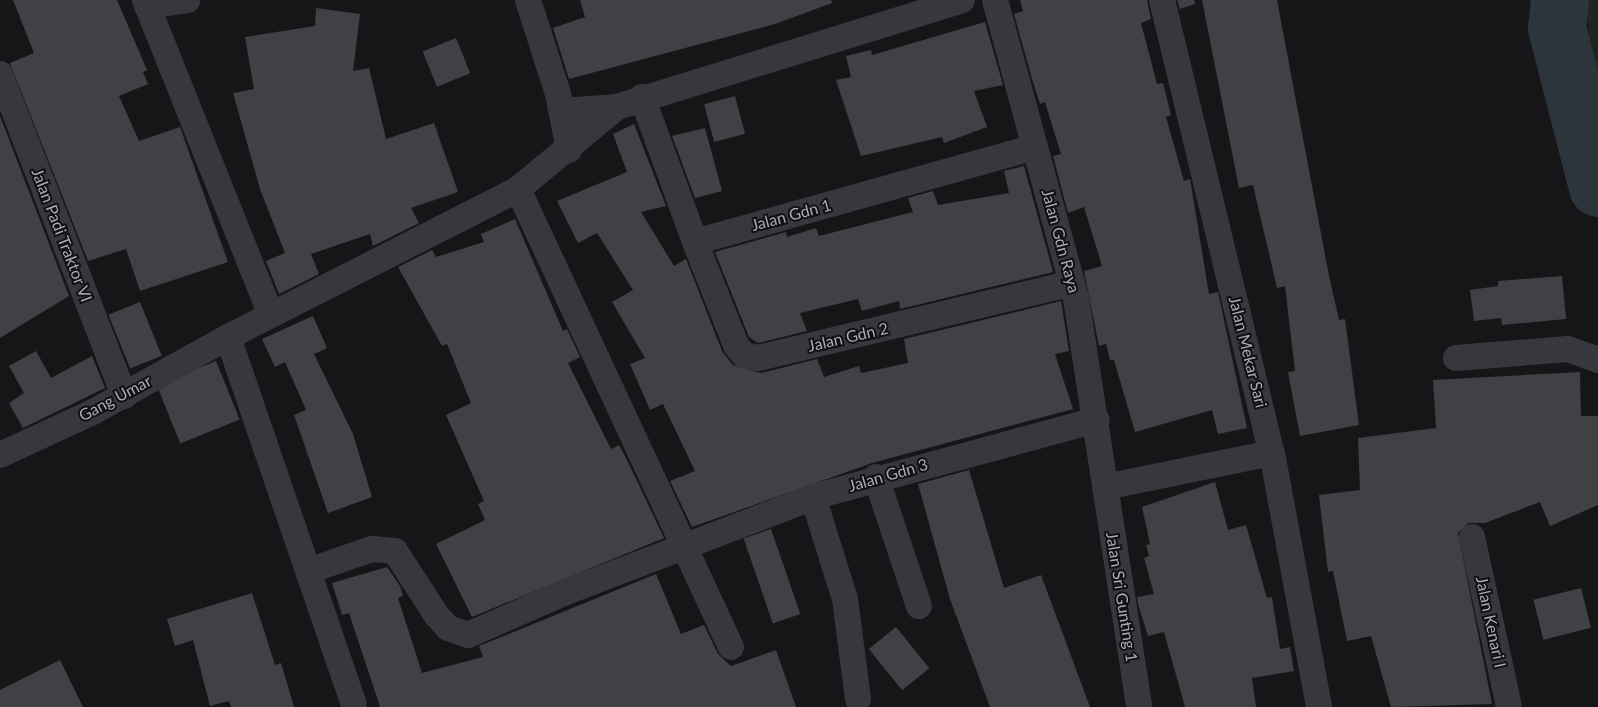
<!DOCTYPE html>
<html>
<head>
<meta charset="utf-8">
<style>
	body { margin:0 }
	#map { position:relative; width:1598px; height:707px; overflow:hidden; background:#161618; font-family:Lato,sans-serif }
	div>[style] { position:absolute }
	.green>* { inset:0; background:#1e261f }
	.river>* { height:58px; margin:-29px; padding:0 29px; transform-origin:29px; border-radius:29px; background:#2c353c }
	.building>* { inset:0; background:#404145; transform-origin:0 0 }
	.minor>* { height:26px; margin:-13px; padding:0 13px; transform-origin:13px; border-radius:13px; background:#37383d }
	span { translate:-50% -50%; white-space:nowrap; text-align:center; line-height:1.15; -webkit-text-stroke:4px #111113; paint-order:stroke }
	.street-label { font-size:16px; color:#a8adb8 }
</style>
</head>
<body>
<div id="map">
	<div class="green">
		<i style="clip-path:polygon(1586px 0,1598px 0,1598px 101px,1592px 73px)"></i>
	</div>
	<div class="river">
		<i style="left:1560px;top:0;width:28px;rotate:96deg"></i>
		<i style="left:1557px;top:28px;width:165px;rotate:75.6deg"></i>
	</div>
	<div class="building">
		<i style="clip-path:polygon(13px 0,117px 0,147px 70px,143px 72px,148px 84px,119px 96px,139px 141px,180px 127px,228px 262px,140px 291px,126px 249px,88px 261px,10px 63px,34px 53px)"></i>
		<i style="clip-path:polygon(580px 0,831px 0,832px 3px,775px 24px,569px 79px,553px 28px,585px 17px)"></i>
		<i style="clip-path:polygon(1020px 0,1147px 0,1151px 19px,1141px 23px,1157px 84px,1163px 83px,1171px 115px,1166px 117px,1184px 181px,1190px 179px,1209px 294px,1218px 292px,1247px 428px,1218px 434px,1212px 410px,1135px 432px,1114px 360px,1110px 360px,1106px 344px,1099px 346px,1084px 271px,1102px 266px,1084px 207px,1068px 213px,1053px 156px,1061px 154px,1045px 102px,1040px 104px,1032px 79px,1014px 14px,1023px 11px)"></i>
		<i style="clip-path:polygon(1177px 0,1194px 0,1195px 4px,1180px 9px)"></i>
		<i style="clip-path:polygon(1202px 0,1277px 0,1329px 276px,1339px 320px,1345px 319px,1359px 425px,1300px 436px,1288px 372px,1295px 371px,1285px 286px,1277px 288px,1253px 185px,1239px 188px)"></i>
		<i style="clip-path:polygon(316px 8px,360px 14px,353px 71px,369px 68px,386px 139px,434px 123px,458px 192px,411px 208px,419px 223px,373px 246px,370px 234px,311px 254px,319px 274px,279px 294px,266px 261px,285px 253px,260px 189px,233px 93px,254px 89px,245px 37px,315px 26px)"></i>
		<i style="clip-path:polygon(985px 22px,1003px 85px,974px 91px,987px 127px,944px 143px,942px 137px,861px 156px,836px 80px,851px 77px,846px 56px,871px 50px,872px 55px)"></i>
		<i style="left:456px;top:38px;width:38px;height:36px;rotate:68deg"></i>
		<i style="left:735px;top:96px;width:39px;height:32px;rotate:75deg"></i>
		<i style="clip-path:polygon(0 116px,69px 296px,0 338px)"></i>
		<i style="clip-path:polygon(634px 124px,666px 206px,641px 212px,674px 266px,686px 259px,722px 351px,733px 365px,761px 373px,817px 359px,824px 377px,859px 366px,861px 373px,908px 363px,904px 339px,1061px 301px,1069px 351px,1055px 354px,1073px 409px,872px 463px,692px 527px,670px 481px,695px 471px,663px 404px,650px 410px,630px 364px,645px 358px,612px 302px,633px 290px,597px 233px,578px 243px,557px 201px,627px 172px,613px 134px)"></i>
		<i style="clip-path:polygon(705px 128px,722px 191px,695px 198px,672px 136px)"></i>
		<i style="clip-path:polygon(1024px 166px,1053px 272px,900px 309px,899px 301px,862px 311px,858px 299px,800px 313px,807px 331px,758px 343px,749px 337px,715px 252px,786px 232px,787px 237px,816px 228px,819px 236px,913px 212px,908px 198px,933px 191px,938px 205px,1009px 193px,1004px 171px)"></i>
		<i style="clip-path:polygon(515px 219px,563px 331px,567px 329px,580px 357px,568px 363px,611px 449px,619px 445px,628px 462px,664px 538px,472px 617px,436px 544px,485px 520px,478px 504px,484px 501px,446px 415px,471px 403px,447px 344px,442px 346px,398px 267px,432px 250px,436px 257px,484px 242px,481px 234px)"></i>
		<i style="clip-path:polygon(1562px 276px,1566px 319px,1502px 325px,1501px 318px,1474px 321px,1470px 290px,1498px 286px,1498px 281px)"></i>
		<i style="left:140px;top:302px;width:58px;height:34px;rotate:68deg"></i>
		<i style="clip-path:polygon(313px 316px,327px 348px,314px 354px,353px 434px,372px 497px,328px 513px,294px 415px,306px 410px,285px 362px,275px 367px,262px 339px)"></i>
		<i style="clip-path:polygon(36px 351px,51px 378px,92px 356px,105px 388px,23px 428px,9px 403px,24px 393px,9px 366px)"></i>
		<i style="left:216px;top:361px;width:63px;height:64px;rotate:68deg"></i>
		<i style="clip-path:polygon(1580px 372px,1581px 416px,1598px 416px,1598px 505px,1550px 526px,1540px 502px,1485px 523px,1468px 523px,1458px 533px,1492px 704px,1391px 707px,1371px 636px,1347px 641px,1333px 571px,1328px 572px,1319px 495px,1360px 490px,1358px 438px,1436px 428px,1433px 380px)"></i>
		<i style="clip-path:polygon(969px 470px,1004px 588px,1041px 575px,1090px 707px,990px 707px,950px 599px,918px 484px)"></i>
		<i style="clip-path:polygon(1215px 482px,1228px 530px,1246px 525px,1267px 598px,1272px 597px,1280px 649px,1290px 647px,1294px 671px,1252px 678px,1256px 707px,1185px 707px,1164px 632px,1148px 636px,1138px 604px,1137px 597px,1154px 594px,1144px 558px,1149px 556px,1146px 545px,1150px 544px,1142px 507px)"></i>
		<i style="left:771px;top:529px;width:90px;height:29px;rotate:71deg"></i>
		<i style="clip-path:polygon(387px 567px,400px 586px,403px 596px,398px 598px,422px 673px,483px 657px,479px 646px,656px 574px,681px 634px,704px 625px,718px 654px,731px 666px,776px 650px,796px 707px,380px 707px,349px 613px,342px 615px,332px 583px)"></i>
		<i style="left:1581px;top:588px;width:41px;height:49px;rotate:76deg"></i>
		<i style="clip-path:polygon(252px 593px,275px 665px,281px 663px,294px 707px,231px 707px,229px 701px,210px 706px,193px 640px,175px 646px,167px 619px)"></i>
		<i style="left:896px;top:627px;width:53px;height:35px;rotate:51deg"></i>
		<i style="clip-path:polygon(60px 660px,83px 707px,0 707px,0 690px)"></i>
	</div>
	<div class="minor">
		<i style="left:145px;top:0;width:339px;rotate:68.2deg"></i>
		<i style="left:528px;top:0;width:99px;rotate:72.3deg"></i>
		<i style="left:558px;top:94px;width:57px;rotate:78.9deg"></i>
		<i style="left:995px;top:0;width:309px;rotate:74.8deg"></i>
		<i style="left:1076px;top:298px;width:414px;rotate:81.2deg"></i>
		<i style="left:1162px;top:0;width:466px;rotate:76.4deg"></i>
		<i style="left:1272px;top:453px;width:258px;rotate:79.5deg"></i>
		<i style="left:147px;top:6px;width:41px;rotate:-8.3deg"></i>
		<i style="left:0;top:74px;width:345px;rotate:68.9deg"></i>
		<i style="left:642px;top:97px;width:154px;rotate:69.9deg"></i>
		<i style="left:695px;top:242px;width:353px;rotate:-15.6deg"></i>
		<i style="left:562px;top:111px;width:55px;rotate:-4.2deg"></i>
		<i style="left:518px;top:189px;width:505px;rotate:65.06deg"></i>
		<i style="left:695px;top:242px;width:111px;rotate:68.3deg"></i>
		<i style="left:736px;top:345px;width:13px;rotate:51deg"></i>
		<i style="left:744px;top:355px;width:14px;rotate:12deg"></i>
		<i style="left:758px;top:358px;width:323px;rotate:-13.4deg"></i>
		<i style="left:228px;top:337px;width:388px;rotate:71.1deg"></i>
		<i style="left:1456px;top:358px;width:112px;rotate:-4.6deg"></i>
		<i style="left:1568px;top:349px;width:32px;rotate:20deg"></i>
		<i style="left:0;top:455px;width:100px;rotate:-24.8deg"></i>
		<i style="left:91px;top:413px;width:157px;rotate:-29deg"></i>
		<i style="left:228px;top:337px;width:326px;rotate:-27deg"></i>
		<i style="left:518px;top:189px;width:129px;rotate:-39.6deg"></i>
		<i style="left:617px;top:107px;width:361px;rotate:-17.2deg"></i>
		<i style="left:876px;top:477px;width:136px;rotate:71.6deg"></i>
		<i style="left:1105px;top:487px;width:170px;rotate:-11.5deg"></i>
		<i style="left:813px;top:497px;width:107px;rotate:72.6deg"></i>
		<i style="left:845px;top:599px;width:101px;rotate:82.6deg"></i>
		<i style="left:1472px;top:537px;width:174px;rotate:77.7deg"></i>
		<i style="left:308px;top:571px;width:68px;rotate:-19deg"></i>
		<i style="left:372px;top:549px;width:23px;rotate:5deg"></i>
		<i style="left:395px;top:551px;width:77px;rotate:57.1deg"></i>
		<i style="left:437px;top:616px;width:16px;rotate:47deg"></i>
		<i style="left:448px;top:628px;width:21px;rotate:19deg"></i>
		<i style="left:468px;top:635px;width:107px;rotate:-23.7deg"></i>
		<i style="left:566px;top:592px;width:265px;rotate:-21deg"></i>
		<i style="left:813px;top:497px;width:294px;rotate:-15.2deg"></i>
	</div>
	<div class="street-label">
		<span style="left:791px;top:215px;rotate:-15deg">Jalan Gdn 1</span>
		<span style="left:62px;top:235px;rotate:69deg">Jalan Padi Traktor VI</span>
		<span style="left:1061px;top:241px;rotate:75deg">Jalan Gdn Raya</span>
		<span style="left:848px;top:337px;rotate:-13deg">Jalan Gdn 2</span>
		<span style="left:1248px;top:352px;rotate:76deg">Jalan Mekar Sari</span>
		<span style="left:115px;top:398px;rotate:-28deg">Gang Umar</span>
		<span style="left:888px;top:475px;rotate:-16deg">Jalan Gdn 3</span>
		<span style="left:1122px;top:597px;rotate:81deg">Jalan Sri Gunting 1</span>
		<span style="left:1491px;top:622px;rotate:78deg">Jalan Kenari I</span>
	</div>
</div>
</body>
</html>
